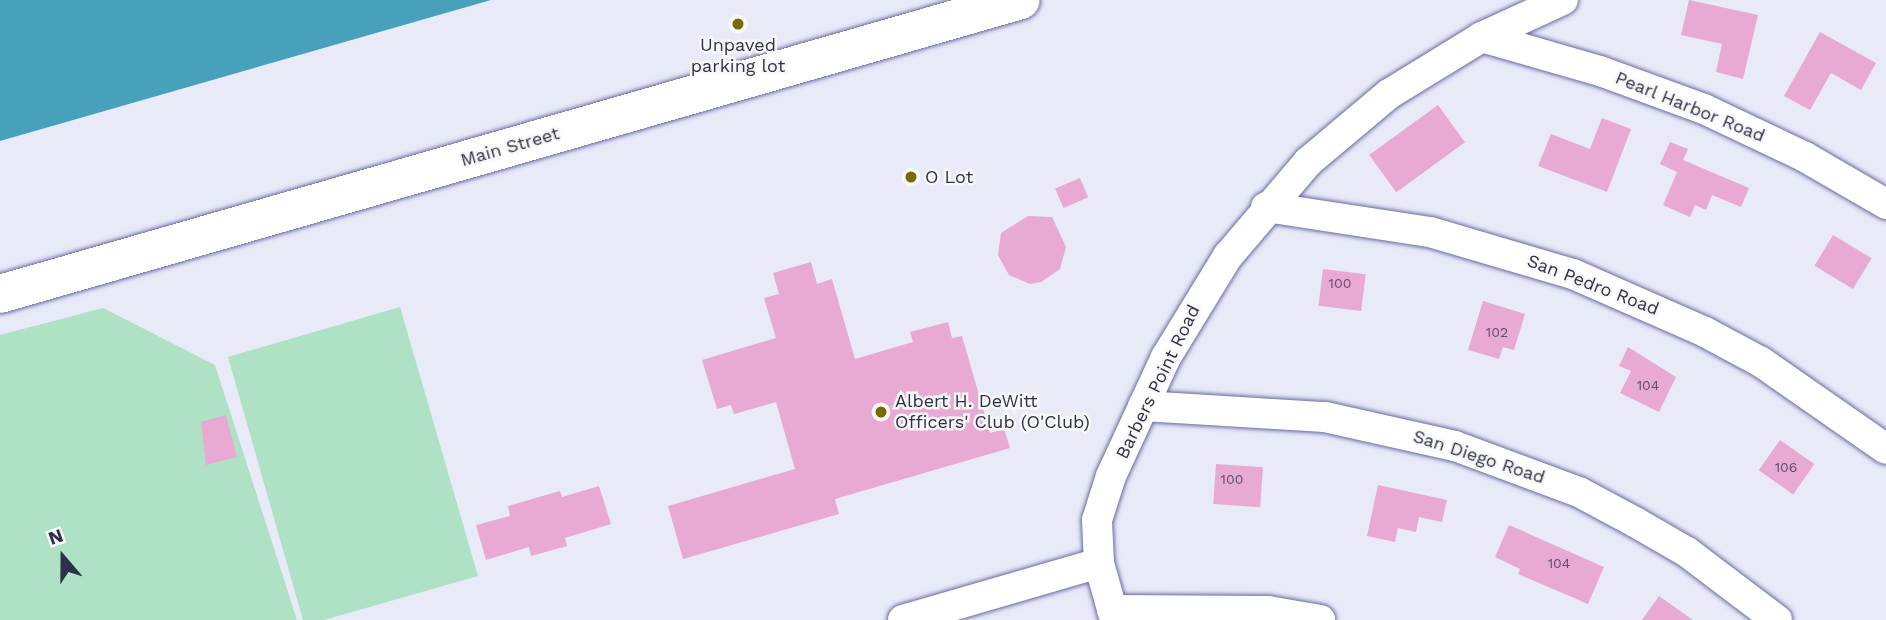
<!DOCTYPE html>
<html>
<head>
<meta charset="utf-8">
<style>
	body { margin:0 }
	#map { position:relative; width:1886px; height:620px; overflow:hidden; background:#e8eaf7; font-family:"Work Sans",sans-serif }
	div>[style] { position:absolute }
	.green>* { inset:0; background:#afe1c4 }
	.water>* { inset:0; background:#48a1ba }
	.building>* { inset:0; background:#e8a9d3; transform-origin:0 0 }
	.roads { filter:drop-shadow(0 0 2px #666ba5) drop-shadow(0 0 2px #666ba5) }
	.street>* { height:30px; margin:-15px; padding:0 15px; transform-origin:15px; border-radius:15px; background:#fff }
	.secondary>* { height:38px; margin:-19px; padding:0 19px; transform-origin:19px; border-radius:19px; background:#fff }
	.dots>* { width:19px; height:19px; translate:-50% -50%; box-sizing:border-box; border:4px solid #f8f8f8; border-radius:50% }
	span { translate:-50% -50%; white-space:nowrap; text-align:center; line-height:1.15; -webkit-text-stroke:5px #f8f8f8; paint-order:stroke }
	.number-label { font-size:14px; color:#5c4f6c }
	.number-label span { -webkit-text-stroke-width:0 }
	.poi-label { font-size:18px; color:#2e314a }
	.left { translate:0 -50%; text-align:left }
	.street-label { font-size:18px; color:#2e314a }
	.north { position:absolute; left:28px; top:522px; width:70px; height:70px; -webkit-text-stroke:5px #f8f8f8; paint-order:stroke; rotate:340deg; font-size:19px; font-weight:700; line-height:28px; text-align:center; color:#2e314a }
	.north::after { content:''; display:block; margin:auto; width:24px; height:32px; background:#2e314a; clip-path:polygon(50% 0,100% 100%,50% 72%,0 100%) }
</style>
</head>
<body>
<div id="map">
	<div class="green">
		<i style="clip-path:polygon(400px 307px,478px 576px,324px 620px,303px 620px,228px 357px)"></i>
		<i style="clip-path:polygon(103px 308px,215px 365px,297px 620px,0 620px,0 335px)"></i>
	</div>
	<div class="water">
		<i style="clip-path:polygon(0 0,491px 0,0 141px)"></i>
	</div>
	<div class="building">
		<i style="clip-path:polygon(1689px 0,1758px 15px,1743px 79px,1716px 72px,1722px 44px,1681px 35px)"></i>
		<i style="clip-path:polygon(1820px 32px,1876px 63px,1861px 90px,1831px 73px,1810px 110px,1784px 96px)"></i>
		<i style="left:1438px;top:105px;width:46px;height:85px;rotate:54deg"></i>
		<i style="clip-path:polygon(1602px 118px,1631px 129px,1607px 192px,1538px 166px,1551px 134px,1590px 149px)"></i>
		<i style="clip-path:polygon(1670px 142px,1688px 149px,1683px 160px,1749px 188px,1741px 207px,1712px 195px,1706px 210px,1695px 205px,1690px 217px,1663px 205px,1677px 172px,1660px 164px)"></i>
		<i style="left:1080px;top:178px;width:21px;height:27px;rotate:67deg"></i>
		<i style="clip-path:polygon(1028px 216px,1052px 217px,1066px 247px,1060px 269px,1041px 282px,1030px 284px,1009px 275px,998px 255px,1001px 233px)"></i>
		<i style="left:1833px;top:235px;width:45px;height:36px;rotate:31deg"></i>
		<i style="clip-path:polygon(811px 262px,817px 284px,832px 279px,855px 359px,913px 342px,910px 332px,948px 322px,952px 338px,962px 336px,990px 433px,1004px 429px,1010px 448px,835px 499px,839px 514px,683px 559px,668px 506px,795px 469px,776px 402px,734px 414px,731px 405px,717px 409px,702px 360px,776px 338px,764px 298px,779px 294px,773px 273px)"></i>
		<i style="left:1323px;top:269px;width:43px;height:37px;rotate:7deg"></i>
		<i style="clip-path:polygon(1483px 301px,1525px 314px,1514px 350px,1503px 347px,1499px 359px,1468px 350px)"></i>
		<i style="clip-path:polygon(1628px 347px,1676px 377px,1659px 412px,1620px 393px,1631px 371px,1619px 366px)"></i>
		<i style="clip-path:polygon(226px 415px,237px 457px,206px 465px,201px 422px)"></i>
		<i style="left:1780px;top:440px;width:42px;height:37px;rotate:35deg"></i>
		<i style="left:1216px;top:464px;width:47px;height:40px;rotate:4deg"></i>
		<i style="clip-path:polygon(1378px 485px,1447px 500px,1442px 522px,1419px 517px,1416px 532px,1398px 528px,1395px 542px,1367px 536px)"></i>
		<i style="clip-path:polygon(599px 486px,611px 524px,565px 538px,567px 546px,531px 556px,529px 547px,486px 560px,476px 525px,510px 516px,508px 506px,560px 491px,562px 497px)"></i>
		<i style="clip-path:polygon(1509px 525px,1604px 567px,1588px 604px,1518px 574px,1520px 569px,1495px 557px)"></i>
		<i style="clip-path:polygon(1659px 596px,1693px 620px,1642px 620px)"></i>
	</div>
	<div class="roads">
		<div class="street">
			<i style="left:1482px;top:37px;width:123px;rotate:16.1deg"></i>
			<i style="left:1600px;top:71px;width:111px;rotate:20.1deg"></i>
			<i style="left:1704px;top:109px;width:112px;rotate:25.4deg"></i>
			<i style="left:1805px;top:157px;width:94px;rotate:30.1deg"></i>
			<i style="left:1266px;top:207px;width:166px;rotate:8.7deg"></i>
			<i style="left:1430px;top:232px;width:149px;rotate:16.4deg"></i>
			<i style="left:1573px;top:274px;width:144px;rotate:23.7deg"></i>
			<i style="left:1705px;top:332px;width:64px;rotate:28.2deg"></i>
			<i style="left:1761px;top:362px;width:152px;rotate:34.8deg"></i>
			<i style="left:1143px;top:406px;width:182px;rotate:3.5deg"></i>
			<i style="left:1325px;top:417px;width:133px;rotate:12.6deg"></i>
			<i style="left:1455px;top:446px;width:132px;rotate:20.4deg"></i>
			<i style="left:1579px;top:492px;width:64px;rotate:28.2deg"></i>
			<i style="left:1635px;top:522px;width:60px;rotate:30deg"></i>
			<i style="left:1687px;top:552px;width:113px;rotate:37.1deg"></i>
			<i style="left:1112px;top:610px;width:156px;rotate:0.4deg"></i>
			<i style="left:1268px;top:611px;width:53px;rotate:9.8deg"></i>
			<i style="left:903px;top:620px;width:204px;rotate:-16.2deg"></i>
			<i style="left:1115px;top:620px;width:59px;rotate:-105.7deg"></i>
			<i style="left:1099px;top:563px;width:43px;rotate:-92.7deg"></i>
			<i style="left:1097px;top:520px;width:46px;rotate:-72.3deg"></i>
			<i style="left:1111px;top:476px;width:131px;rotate:-65.2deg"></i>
			<i style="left:1166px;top:357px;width:119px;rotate:-58.5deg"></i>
			<i style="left:1228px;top:256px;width:123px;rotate:-49.6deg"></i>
			<i style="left:1308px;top:162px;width:106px;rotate:-40deg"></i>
			<i style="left:1389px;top:94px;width:109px;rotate:-31.5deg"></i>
			<i style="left:1482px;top:37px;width:89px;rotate:-24.6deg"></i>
		</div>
		<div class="secondary">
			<i style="left:0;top:294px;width:1062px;rotate:-16.06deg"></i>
		</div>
	</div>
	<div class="dots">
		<i style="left:738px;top:24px;background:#796a01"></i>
		<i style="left:911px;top:177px;background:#796a01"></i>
		<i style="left:881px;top:412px;background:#796a01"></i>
	</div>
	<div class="number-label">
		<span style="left:1340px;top:283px">100</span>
		<span style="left:1497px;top:332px">102</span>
		<span style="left:1648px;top:385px">104</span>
		<span style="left:1786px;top:467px">106</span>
		<span style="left:1232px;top:479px">100</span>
		<span style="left:1559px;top:563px">104</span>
	</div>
	<div class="poi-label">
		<span style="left:738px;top:56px">Unpaved<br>parking lot</span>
		<span class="left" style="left:925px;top:177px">O Lot</span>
		<span class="left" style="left:895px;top:412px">Albert H. DeWitt<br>Officers' Club (O'Club)</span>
	</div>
	<div class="street-label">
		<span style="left:1690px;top:107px;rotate:22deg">Pearl Harbor Road</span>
		<span style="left:510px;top:147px;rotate:-16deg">Main Street</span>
		<span style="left:1593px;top:285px;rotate:21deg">San Pedro Road</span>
		<span style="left:1158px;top:382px;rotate:-64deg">Barbers Point Road</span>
		<span style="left:1479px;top:457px;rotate:18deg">San Diego Road</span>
	</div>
	<div class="north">N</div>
</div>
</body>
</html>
